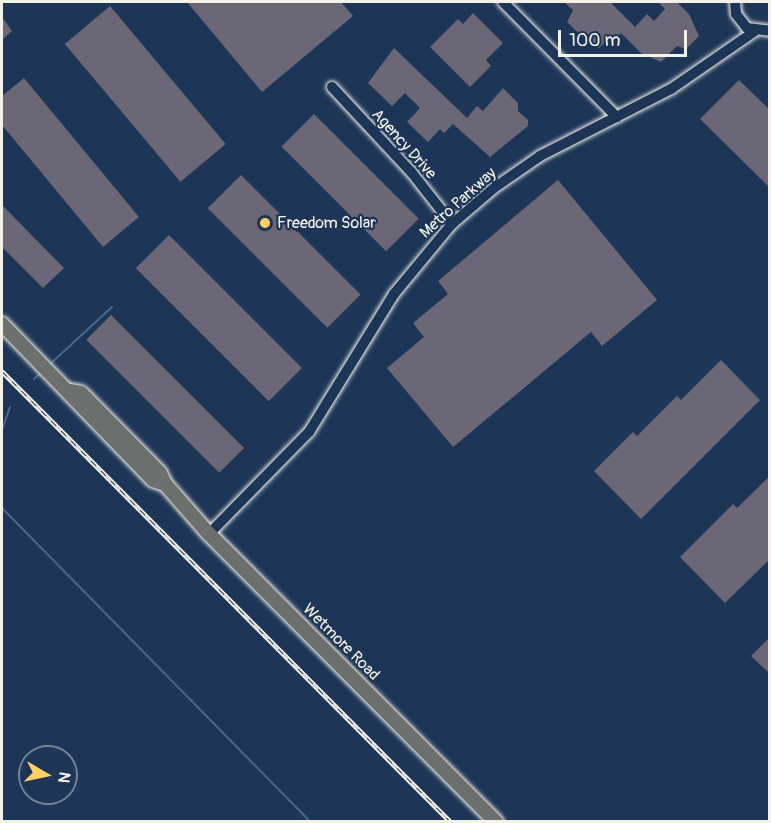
<!DOCTYPE html>
<html>
<head>
<meta charset="utf-8">
<style>
	body { margin:0 }
	#map { position:relative; width:771px; height:823px; overflow:hidden; background:#1d3557; font-family:Pangolin,sans-serif }
	div>[style] { position:absolute }
	.stream>* { height:2px; margin:-1px; padding:0 1px; transform-origin:1px; border-radius:1px; background:#48688e }
	.building>* { inset:0; background:#6b6776; transform-origin:0 0 }
	.roads { filter:drop-shadow(0 0 2px #f4f1e8) drop-shadow(0 0 2px #f4f1e8) }
	.minor>* { height:10px; margin:-5px; padding:0 5px; transform-origin:5px; border-radius:5px; background:#1d3557 }
	.major>* { height:14px; margin:-7px; padding:0 7px; transform-origin:7px; border-radius:7px; background:#6c706d }
	.rail>* { height:4.5px; margin-top:-2.25px; transform-origin:0; background:repeating-linear-gradient(90deg,#1d3557 0 7px,#f4f1e8 0 14px); box-sizing:border-box; border-block:2px solid #f4f1e8 }
	.dots>* { width:16px; height:16px; translate:-50% -50%; box-sizing:border-box; border:3px solid #1d3557; border-radius:50% }
	span { translate:-50% -50%; white-space:nowrap; text-align:center; line-height:1.15; -webkit-text-stroke:4.5px #1d3557; paint-order:stroke }
	.street-label { font-size:16px; color:#f4f1e8 }
	.poi-label { font-size:16px; color:#f4f1e8 }
	.left { translate:0 -50%; text-align:left }
	.frame { position:absolute; inset:0; border:3px solid #f4f1e8; pointer-events:none }
	.north { position:absolute; left:18px; top:745px; width:60px; height:60px; box-sizing:border-box; background:#1d3557; border:2px solid #738091; border-radius:50%; rotate:99deg; font-size:16px; font-weight:700; line-height:24px; text-align:center; color:#f4f1e8 }
	.north::after { content:''; display:block; margin:auto; width:21px; height:27px; background:#ffd166; clip-path:polygon(50% 0,100% 100%,50% 72%,0 100%) }
	.scale { position:absolute; left:558px; top:30px; width:129px; height:27px; box-sizing:border-box; border:3px solid #f4f1e8; border-top:0; padding-left:8px; font-size:18px; line-height:21px; white-space:nowrap; color:#f4f1e8; -webkit-text-stroke:4px #1d3557; paint-order:stroke }
</style>
</head>
<body>
<div id="map">
	<div class="stream">
		<i style="left:48px;top:366px;width:87px;rotate:-42.7deg"></i>
		<i style="left:34px;top:379px;width:11px;rotate:-41deg"></i>
		<i style="left:2px;top:430px;width:24px;rotate:-71deg"></i>
		<i style="left:2px;top:508px;width:441px;rotate:45.5deg"></i>
	</div>
	<div class="building">
		<i style="clip-path:polygon(187px 2px,341px 2px,353px 16px,262px 92px)"></i>
		<i style="clip-path:polygon(564px 2px,610px 2px,635px 27px,647px 14px,654px 21px,665px 9px,658px 2px,677px 2px,689px 14px,699px 36px,686px 49px,677px 46px,661px 62px,641px 53px,621px 33px,613px 41px,610px 37px,599px 48px,594px 48px,567px 22px,573px 10px)"></i>
		<i style="left:110px;top:6px;width:180px;height:59px;rotate:50deg"></i>
		<i style="clip-path:polygon(473px 13px,503px 43px,486px 60px,491px 66px,470px 87px,430px 47px,458px 19px,463px 24px)"></i>
		<i style="clip-path:polygon(2px 17px,12px 31px,2px 40px)"></i>
		<i style="clip-path:polygon(394px 48px,467px 118px,477px 106px,483px 111px,503px 88px,518px 103px,518px 111px,528px 120px,528px 126px,490px 157px,453px 124px,444px 133px,440px 129px,428px 142px,407px 122px,420px 108px,405px 93px,392px 106px,368px 83px)"></i>
		<i style="clip-path:polygon(24px 78px,139px 217px,103px 247px,2px 125px,2px 96px)"></i>
		<i style="clip-path:polygon(739px 80px,770px 110px,770px 188px,700px 119px)"></i>
		<i style="left:314px;top:114px;width:148px;height:46px;rotate:45deg"></i>
		<i style="left:241px;top:175px;width:169px;height:47px;rotate:45deg"></i>
		<i style="clip-path:polygon(558px 180px,657px 300px,602px 346px,591px 332px,453px 447px,387px 368px,424px 337px,413px 323px,448px 294px,438px 281px)"></i>
		<i style="clip-path:polygon(2px 205px,64px 268px,43px 288px,2px 247px)"></i>
		<i style="left:169px;top:235px;width:188px;height:47px;rotate:45deg"></i>
		<i style="left:111px;top:315px;width:188px;height:35px;rotate:45deg"></i>
		<i style="clip-path:polygon(721px 360px,760px 400px,641px 519px,594px 471px,633px 432px,637px 436px,677px 396px,681px 400px)"></i>
		<i style="clip-path:polygon(770px 476px,770px 559px,725px 603px,680px 557px,733px 504px,737px 508px)"></i>
		<i style="clip-path:polygon(770px 637px,770px 674px,751px 656px)"></i>
	</div>
	<div class="roads">
		<div class="minor">
			<i style="left:503px;top:2px;width:162px;rotate:45.3deg"></i>
			<i style="left:735px;top:2px;width:12px;rotate:85deg"></i>
			<i style="left:736px;top:14px;width:18px;rotate:52deg"></i>
			<i style="left:747px;top:28px;width:23px;rotate:7deg"></i>
			<i style="left:332px;top:87px;width:117px;rotate:47.1deg"></i>
			<i style="left:412px;top:173px;width:65px;rotate:51.9deg"></i>
			<i style="left:209px;top:534px;width:143px;rotate:-45.6deg"></i>
			<i style="left:309px;top:432px;width:162px;rotate:-58.4deg"></i>
			<i style="left:394px;top:294px;width:91px;rotate:-50.4deg"></i>
			<i style="left:452px;top:224px;width:55px;rotate:-40.6deg"></i>
			<i style="left:494px;top:188px;width:56px;rotate:-34.8deg"></i>
			<i style="left:540px;top:156px;width:147px;rotate:-27.1deg"></i>
			<i style="left:671px;top:89px;width:102px;rotate:-34.6deg"></i>
		</div>
		<div class="major">
			<i style="left:2px;top:324px;width:217px;rotate:45.9deg"></i>
			<i style="left:153px;top:480px;width:13px;rotate:18deg"></i>
			<i style="left:70px;top:391px;width:11px;rotate:10deg"></i>
			<i style="left:81px;top:393px;width:112px;rotate:45.4deg"></i>
			<i style="left:160px;top:473px;width:12px;rotate:66deg"></i>
			<i style="left:165px;top:484px;width:67px;rotate:48.7deg"></i>
			<i style="left:209px;top:534px;width:407px;rotate:45.1deg"></i>
		</div>
	</div>
	<div class="rail">
		<i style="left:2px;top:371px;width:636px;rotate:45.13deg"></i>
	</div>
	<div class="dots">
		<i style="left:265px;top:223px;background:#ffd166"></i>
	</div>
	<div class="street-label">
		<span style="left:404px;top:144px;rotate:48deg">Agency Drive</span>
		<span style="left:458px;top:203px;rotate:-42deg">Metro Parkway</span>
		<span style="left:341px;top:642px;rotate:45deg">Wetmore Road</span>
	</div>
	<div class="poi-label">
		<span class="left" style="left:277px;top:223px">Freedom Solar</span>
	</div>
	<div class="frame"></div>
	<div class="north">N</div>
	<div class="scale">100 m</div>
</div>
</body>
</html>
